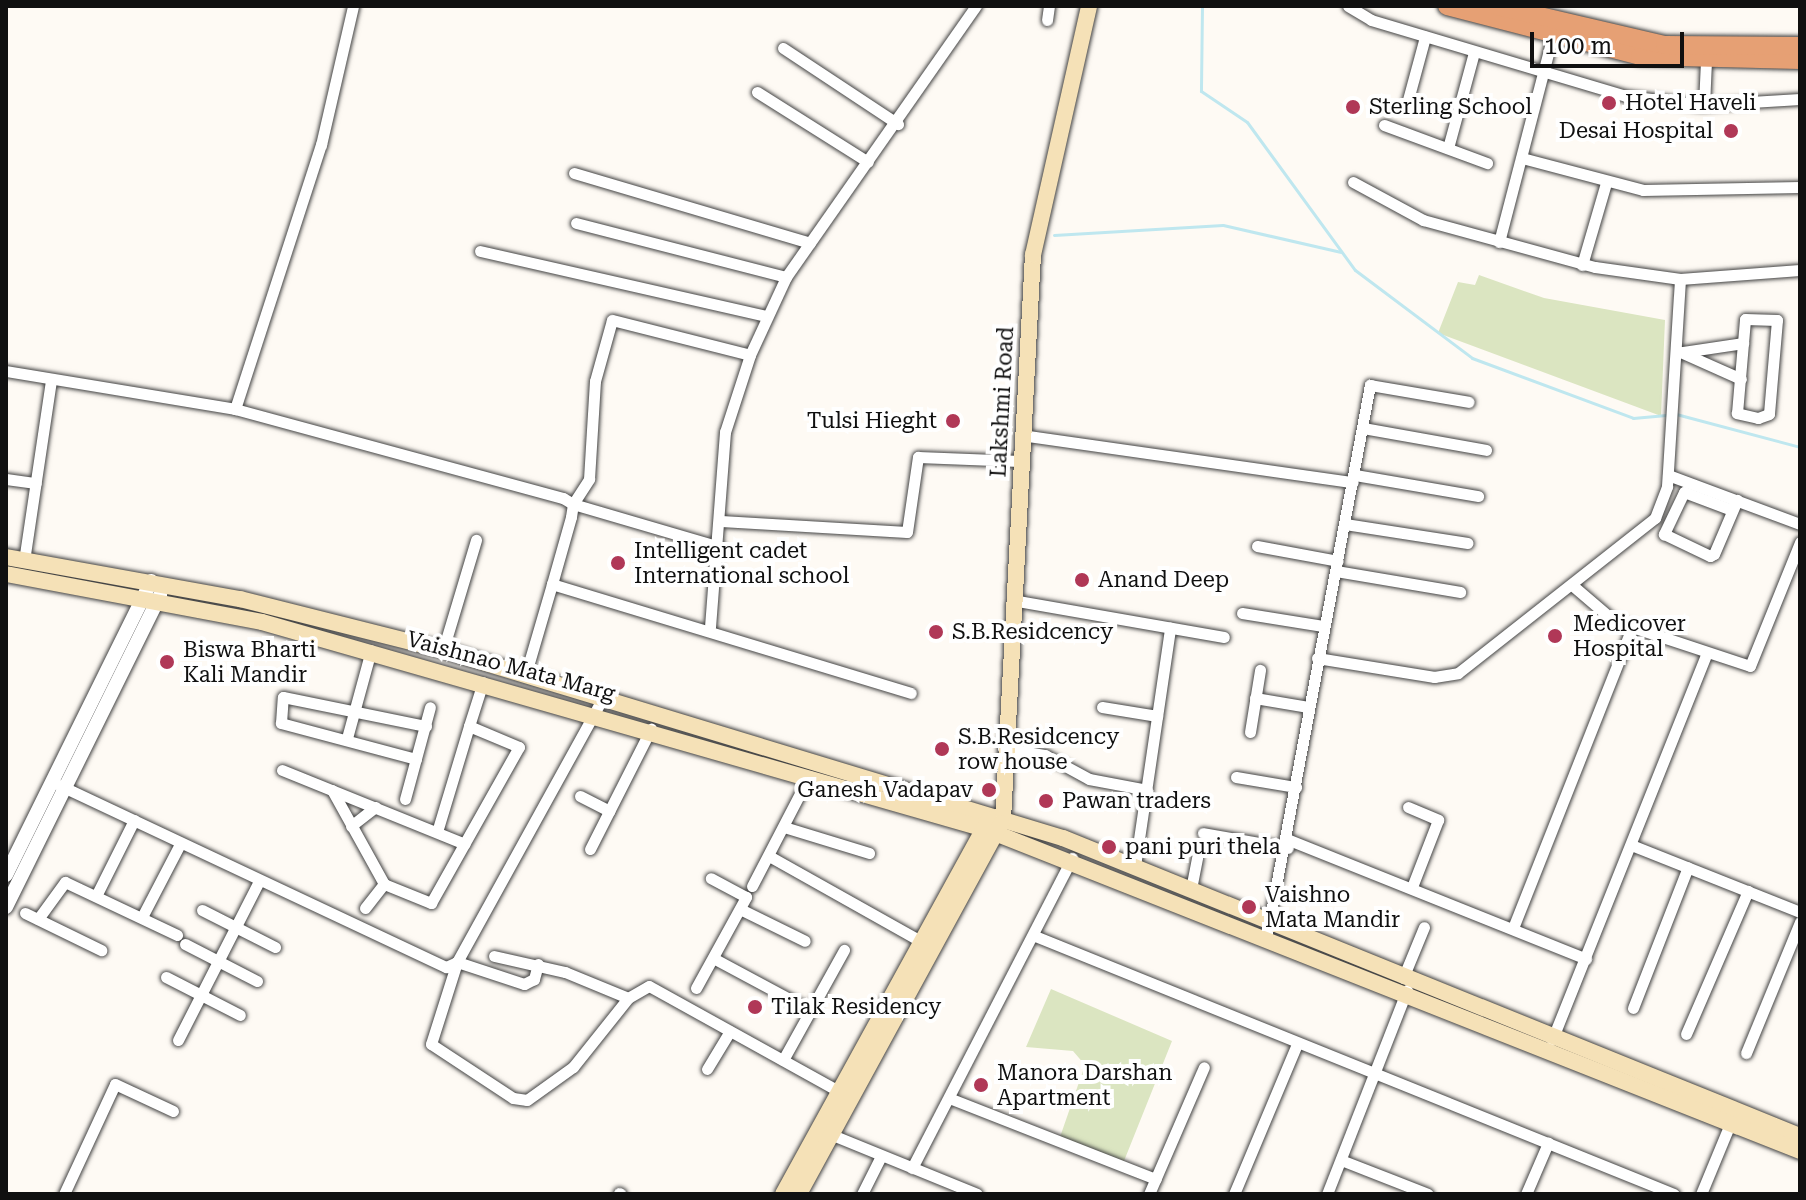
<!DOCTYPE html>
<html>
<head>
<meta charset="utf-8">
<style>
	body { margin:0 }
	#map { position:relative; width:1806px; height:1200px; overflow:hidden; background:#fefaf4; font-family:"Roboto Serif",serif }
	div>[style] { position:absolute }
	.green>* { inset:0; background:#dbe5c1 }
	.stream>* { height:3px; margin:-1.5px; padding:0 1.5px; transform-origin:1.5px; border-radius:1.5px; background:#bfe7ef }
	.roads { filter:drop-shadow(0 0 2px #434343) drop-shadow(0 0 2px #434343) }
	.minor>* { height:11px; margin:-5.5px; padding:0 5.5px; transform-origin:5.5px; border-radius:5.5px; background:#fff }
	.tertiary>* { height:14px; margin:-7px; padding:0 7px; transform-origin:7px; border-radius:7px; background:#fff }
	.secondary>* { height:16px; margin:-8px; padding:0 8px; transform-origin:8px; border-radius:8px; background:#f5e1b7 }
	.trunk>* { height:18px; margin:-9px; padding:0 9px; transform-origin:9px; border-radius:9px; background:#e6a074 }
	.dots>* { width:22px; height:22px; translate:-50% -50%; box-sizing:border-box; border:4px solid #fff; border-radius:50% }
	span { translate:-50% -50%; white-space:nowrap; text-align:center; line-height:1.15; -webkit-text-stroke:8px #fff; paint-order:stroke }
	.poi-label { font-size:22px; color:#101010 }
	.left { translate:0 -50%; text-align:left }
	.right { translate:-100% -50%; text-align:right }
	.street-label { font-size:22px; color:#101010 }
	.frame { position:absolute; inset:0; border:8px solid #101010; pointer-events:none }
	.scale { position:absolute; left:1530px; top:32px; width:154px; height:36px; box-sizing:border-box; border:4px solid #101010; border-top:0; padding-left:10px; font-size:24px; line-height:28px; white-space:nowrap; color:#101010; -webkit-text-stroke:6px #fff; paint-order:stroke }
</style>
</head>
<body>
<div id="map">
	<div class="green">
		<i style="clip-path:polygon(1479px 275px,1544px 298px,1665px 320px,1661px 416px,1438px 333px,1458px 282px,1475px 285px)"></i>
		<i style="clip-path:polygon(1051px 989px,1172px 1041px,1124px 1161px,1060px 1137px,1085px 1065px,1073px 1051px,1026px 1047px)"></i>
	</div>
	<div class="stream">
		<i style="left:1202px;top:6px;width:85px;rotate:90.7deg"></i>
		<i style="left:1201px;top:91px;width:55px;rotate:34deg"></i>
		<i style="left:1247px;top:122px;width:183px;rotate:53.9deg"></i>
		<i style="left:1355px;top:270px;width:146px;rotate:36.9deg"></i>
		<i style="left:1472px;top:358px;width:172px;rotate:20.4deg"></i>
		<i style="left:1633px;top:418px;width:36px;rotate:-5deg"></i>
		<i style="left:1054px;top:235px;width:169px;rotate:-3.4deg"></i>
		<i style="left:1223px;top:225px;width:121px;rotate:12.9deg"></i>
		<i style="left:1676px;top:414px;width:128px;rotate:14.9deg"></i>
	</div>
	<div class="roads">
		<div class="minor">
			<i style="left:1348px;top:6px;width:27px;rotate:31deg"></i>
			<i style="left:1371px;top:20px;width:266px;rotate:16.6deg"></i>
			<i style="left:1626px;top:96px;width:76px;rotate:6.8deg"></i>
			<i style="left:1701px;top:105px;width:99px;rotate:-3.5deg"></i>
			<i style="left:1047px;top:20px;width:14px;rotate:-82deg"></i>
			<i style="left:783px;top:48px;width:138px;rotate:33.5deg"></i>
			<i style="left:757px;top:92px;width:131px;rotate:32.2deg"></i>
			<i style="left:1704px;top:105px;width:44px;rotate:-87.4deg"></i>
			<i style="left:1406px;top:107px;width:73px;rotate:-74.8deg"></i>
			<i style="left:1384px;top:125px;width:110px;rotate:20.3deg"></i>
			<i style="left:1448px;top:148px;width:99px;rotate:-74.8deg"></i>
			<i style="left:1522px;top:158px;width:125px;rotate:14.8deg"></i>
			<i style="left:1643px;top:190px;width:157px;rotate:-1.1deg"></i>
			<i style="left:574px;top:173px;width:246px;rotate:16.5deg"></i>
			<i style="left:1353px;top:182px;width:80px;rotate:28.5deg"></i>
			<i style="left:1423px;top:220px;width:178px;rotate:15.3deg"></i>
			<i style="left:1595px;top:267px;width:86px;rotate:8deg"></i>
			<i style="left:1680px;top:279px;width:120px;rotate:-4.3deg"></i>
			<i style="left:576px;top:223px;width:217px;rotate:14.4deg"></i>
			<i style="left:1499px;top:242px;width:218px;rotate:-75.4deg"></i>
			<i style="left:480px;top:251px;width:294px;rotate:12.8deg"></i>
			<i style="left:1582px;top:265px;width:85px;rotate:-73.7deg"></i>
			<i style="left:1745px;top:319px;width:32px;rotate:2deg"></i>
			<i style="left:1777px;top:320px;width:94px;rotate:94.9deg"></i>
			<i style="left:1769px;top:414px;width:12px;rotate:160deg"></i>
			<i style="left:1758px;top:418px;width:22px;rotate:-167deg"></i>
			<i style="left:1737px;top:413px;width:94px;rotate:-85.1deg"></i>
			<i style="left:1676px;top:350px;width:71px;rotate:24deg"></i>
			<i style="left:1683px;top:352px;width:61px;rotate:-8.5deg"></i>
			<i style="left:6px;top:371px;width:232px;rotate:9.4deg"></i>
			<i style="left:235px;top:409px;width:340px;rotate:15.2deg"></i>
			<i style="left:563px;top:498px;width:12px;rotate:31deg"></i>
			<i style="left:573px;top:504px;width:13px;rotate:99deg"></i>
			<i style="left:571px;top:517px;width:70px;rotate:105.8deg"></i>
			<i style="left:235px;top:409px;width:278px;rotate:-72deg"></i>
			<i style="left:321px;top:145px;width:143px;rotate:-77deg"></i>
			<i style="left:1363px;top:428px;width:125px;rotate:10.1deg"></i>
			<i style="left:1021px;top:435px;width:335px;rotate:8.1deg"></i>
			<i style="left:1355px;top:475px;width:125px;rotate:9.7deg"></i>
			<i style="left:1668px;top:475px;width:141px;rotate:20.4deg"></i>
			<i style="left:6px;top:479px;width:30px;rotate:8deg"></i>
			<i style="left:573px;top:504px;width:30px;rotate:-57deg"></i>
			<i style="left:589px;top:479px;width:98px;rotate:-86.5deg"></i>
			<i style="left:595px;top:381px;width:63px;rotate:-74.4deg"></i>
			<i style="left:612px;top:320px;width:142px;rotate:14.2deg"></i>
			<i style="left:573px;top:504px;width:153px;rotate:16.3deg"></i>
			<i style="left:1732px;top:510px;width:51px;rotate:-159.4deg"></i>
			<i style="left:1684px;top:492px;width:47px;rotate:115.5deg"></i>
			<i style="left:1664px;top:534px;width:51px;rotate:25.6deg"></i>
			<i style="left:1710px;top:556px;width:4px;rotate:-27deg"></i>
			<i style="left:1714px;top:554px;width:59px;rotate:-66.9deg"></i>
			<i style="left:721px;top:521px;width:186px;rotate:3.4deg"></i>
			<i style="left:907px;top:532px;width:76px;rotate:-81.7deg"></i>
			<i style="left:918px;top:457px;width:102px;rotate:2.2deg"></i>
			<i style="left:1345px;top:524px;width:124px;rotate:8.8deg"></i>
			<i style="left:1257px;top:546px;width:82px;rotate:10.5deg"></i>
			<i style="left:24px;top:561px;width:183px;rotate:-81.5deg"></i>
			<i style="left:1336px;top:571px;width:126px;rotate:9.6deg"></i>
			<i style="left:1572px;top:585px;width:55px;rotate:40.6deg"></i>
			<i style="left:1614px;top:621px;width:143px;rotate:18.3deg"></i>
			<i style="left:1750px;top:666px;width:134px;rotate:-68deg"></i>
			<i style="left:1012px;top:600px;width:215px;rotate:9.9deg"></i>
			<i style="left:1242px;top:613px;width:82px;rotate:9.1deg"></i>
			<i style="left:710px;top:627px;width:196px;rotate:-85.6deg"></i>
			<i style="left:725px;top:432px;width:81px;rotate:-72deg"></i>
			<i style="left:750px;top:355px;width:86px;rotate:-65.2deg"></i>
			<i style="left:786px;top:277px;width:331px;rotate:-55deg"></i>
			<i style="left:443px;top:650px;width:115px;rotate:-73.3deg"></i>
			<i style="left:1317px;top:658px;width:119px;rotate:9.2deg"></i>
			<i style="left:1434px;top:677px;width:24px;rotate:-9deg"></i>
			<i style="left:1458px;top:673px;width:251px;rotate:-38.2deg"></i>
			<i style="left:1655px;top:518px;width:34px;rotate:-69deg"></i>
			<i style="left:1667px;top:486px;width:207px;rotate:-86.4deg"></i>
			<i style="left:526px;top:673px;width:93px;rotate:-73.7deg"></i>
			<i style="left:552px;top:584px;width:375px;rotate:16.9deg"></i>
			<i style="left:1255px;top:698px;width:54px;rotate:9.6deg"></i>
			<i style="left:1102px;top:707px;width:56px;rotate:9.3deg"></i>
			<i style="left:1250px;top:732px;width:63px;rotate:-80.8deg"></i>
			<i style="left:347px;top:738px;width:91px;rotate:-74.7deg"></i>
			<i style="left:1003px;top:748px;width:43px;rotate:9.5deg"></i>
			<i style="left:1045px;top:755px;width:50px;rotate:28.6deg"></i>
			<i style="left:1089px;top:779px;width:59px;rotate:10.7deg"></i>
			<i style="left:416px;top:759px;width:140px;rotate:-165.1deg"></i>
			<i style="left:281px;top:723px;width:26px;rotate:-86deg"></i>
			<i style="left:283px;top:697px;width:146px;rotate:11.5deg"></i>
			<i style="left:282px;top:770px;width:197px;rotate:22deg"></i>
			<i style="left:1236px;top:777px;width:61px;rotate:9.5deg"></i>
			<i style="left:59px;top:785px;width:428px;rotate:25.2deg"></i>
			<i style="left:446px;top:967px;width:12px;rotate:-24deg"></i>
			<i style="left:457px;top:962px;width:304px;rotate:-61.1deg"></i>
			<i style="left:332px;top:790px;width:107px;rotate:61deg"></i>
			<i style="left:384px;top:884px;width:51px;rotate:22deg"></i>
			<i style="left:431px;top:903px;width:179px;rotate:-60.6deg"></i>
			<i style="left:519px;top:747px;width:54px;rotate:-157.2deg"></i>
			<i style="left:469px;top:726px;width:46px;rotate:-72.3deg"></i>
			<i style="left:580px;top:796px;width:33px;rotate:27deg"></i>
			<i style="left:405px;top:799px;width:95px;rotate:-74.8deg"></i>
			<i style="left:1408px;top:807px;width:33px;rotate:23deg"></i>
			<i style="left:1438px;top:820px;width:72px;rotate:111.2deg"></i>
			<i style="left:351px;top:826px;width:31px;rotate:-38deg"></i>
			<i style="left:784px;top:827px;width:89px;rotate:17deg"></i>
			<i style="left:437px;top:832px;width:111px;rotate:-73.2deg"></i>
			<i style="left:1203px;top:833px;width:86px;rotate:10deg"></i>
			<i style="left:1289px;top:840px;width:320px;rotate:21.8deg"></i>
			<i style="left:1631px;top:845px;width:182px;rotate:21.6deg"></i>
			<i style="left:590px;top:849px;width:135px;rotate:-63.1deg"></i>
			<i style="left:769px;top:856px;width:180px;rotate:29.3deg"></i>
			<i style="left:1135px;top:866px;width:241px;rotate:-81.6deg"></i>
			<i style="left:752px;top:886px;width:124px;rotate:-62.6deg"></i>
			<i style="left:1191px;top:889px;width:32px;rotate:-79deg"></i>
			<i style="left:96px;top:896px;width:85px;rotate:-63.4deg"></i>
			<i style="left:365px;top:908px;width:31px;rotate:-52deg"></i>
			<i style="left:740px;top:909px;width:72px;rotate:26.2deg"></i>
			<i style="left:202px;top:910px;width:82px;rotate:26.9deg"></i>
			<i style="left:25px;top:913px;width:85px;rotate:26deg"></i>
			<i style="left:142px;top:917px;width:82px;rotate:-62.5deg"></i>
			<i style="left:38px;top:919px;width:46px;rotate:-53.9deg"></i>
			<i style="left:65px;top:882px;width:124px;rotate:25.3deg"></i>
			<i style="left:1513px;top:928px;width:323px;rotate:-68.4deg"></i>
			<i style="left:1035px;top:936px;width:689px;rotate:21.99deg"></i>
			<i style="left:1266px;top:939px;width:564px;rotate:-79.37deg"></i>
			<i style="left:1370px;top:385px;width:100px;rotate:9.7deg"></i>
			<i style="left:185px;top:944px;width:81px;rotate:27.2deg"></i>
			<i style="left:494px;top:956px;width:73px;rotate:12.7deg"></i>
			<i style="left:565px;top:972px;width:68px;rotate:22.4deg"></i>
			<i style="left:628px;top:998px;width:24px;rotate:-30deg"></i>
			<i style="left:649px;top:986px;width:223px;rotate:29deg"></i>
			<i style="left:713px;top:958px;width:110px;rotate:28.2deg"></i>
			<i style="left:538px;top:964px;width:16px;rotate:105deg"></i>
			<i style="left:534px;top:979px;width:11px;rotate:153deg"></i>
			<i style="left:524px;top:984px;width:71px;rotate:-161.8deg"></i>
			<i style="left:457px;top:962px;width:86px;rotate:107.6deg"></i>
			<i style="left:431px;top:1044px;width:98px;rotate:33.4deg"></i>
			<i style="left:513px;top:1098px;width:14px;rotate:8deg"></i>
			<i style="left:527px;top:1100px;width:57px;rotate:-35.7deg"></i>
			<i style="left:573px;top:1067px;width:88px;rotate:-51.4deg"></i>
			<i style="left:166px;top:977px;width:83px;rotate:27.2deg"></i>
			<i style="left:1403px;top:978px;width:55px;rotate:-67.6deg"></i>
			<i style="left:696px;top:988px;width:104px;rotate:-61.2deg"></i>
			<i style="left:746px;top:897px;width:40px;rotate:-152deg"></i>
			<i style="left:1633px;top:1008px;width:151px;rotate:-68.7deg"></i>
			<i style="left:1686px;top:1034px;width:156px;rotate:-66.6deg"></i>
			<i style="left:178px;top:1040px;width:178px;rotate:-63deg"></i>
			<i style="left:1552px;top:1040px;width:416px;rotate:-68.2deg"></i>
			<i style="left:1746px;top:1053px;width:142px;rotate:-67.6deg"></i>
			<i style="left:783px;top:1060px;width:126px;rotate:-61deg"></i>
			<i style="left:707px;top:1069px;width:44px;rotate:-58.8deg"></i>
			<i style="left:949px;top:1098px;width:222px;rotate:21.4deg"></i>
			<i style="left:825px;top:1132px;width:164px;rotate:22.2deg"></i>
			<i style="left:1341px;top:1160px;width:93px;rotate:21.3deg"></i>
			<i style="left:912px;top:1168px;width:349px;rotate:-62.7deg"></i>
			<i style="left:619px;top:1193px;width:2px;rotate:27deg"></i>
			<i style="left:64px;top:1194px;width:121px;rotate:-65.1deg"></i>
			<i style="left:115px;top:1084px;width:64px;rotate:25deg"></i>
			<i style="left:862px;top:1194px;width:42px;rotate:-63.4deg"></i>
			<i style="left:1149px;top:1194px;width:138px;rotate:-66.6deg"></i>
			<i style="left:1234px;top:1194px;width:163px;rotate:-67.2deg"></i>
			<i style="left:1327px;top:1194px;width:219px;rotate:-68.6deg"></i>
			<i style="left:1526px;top:1194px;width:56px;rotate:-66.7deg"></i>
			<i style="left:1701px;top:1194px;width:76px;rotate:-67.5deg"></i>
		</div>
		<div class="tertiary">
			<i style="left:6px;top:875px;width:328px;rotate:-63.7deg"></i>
			<i style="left:6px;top:907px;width:348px;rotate:-63.7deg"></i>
		</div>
		<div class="secondary">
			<i style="left:6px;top:557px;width:238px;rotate:10.2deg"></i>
			<i style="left:240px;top:599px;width:209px;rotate:14.1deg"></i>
			<i style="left:443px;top:650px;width:648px;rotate:16.87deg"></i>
			<i style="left:1063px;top:838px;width:795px;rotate:22.02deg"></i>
			<i style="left:6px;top:574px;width:260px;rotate:10.6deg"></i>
			<i style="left:262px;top:622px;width:752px;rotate:15.98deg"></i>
			<i style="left:985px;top:829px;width:876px;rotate:21.56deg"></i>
			<i style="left:1003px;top:819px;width:565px;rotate:-86.96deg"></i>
			<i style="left:1033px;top:255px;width:255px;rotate:-77.3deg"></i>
			<i style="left:783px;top:1194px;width:428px;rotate:-61.2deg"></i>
			<i style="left:799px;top:1194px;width:422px;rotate:-61.4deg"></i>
		</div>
		<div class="trunk">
			<i style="left:1447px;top:6px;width:199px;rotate:14.5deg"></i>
			<i style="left:1640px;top:56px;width:160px;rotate:1.4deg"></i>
			<i style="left:1497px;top:6px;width:172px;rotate:13.1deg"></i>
			<i style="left:1665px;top:45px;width:135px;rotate:0.4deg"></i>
		</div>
	</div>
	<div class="dots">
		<i style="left:1609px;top:103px;background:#b03857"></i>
		<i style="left:1353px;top:107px;background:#b03857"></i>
		<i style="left:1731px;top:131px;background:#b03857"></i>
		<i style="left:953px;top:421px;background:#b03857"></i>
		<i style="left:618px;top:563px;background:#b03857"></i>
		<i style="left:1082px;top:580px;background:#b03857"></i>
		<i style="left:936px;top:632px;background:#b03857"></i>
		<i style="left:1555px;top:636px;background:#b03857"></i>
		<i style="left:167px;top:662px;background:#b03857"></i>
		<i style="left:942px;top:749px;background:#b03857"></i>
		<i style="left:989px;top:790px;background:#b03857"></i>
		<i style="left:1046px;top:801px;background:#b03857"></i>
		<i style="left:1109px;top:847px;background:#b03857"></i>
		<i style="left:1249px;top:907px;background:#b03857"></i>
		<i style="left:755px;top:1007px;background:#b03857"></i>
		<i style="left:981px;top:1085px;background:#b03857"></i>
	</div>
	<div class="poi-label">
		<span class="left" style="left:1625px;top:103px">Hotel Haveli</span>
		<span class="left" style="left:1369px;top:107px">Sterling School</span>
		<span class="right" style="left:1713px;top:131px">Desai Hospital</span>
		<span class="right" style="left:937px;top:421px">Tulsi Hieght</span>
		<span class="left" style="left:634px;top:563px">Intelligent cadet<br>International school</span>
		<span class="left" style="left:1098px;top:580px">Anand Deep</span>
		<span class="left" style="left:1573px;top:636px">Medicover<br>Hospital</span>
		<span class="left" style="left:952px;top:632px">S.B.Residcency</span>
		<span class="left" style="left:183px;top:662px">Biswa Bharti<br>Kali Mandir</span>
		<span class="left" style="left:958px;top:749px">S.B.Residcency<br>row house</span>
		<span class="right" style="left:973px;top:790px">Ganesh Vadapav</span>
		<span class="left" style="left:1062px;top:801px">Pawan traders</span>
		<span class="left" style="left:1125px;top:847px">pani puri thela</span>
		<span class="left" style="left:1265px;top:907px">Vaishno<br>Mata Mandir</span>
		<span class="left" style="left:771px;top:1007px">Tilak Residency</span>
		<span class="left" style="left:997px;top:1085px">Manora Darshan<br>Apartment</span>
	</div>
	<div class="street-label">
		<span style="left:1002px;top:402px;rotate:-87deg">Lakshmi Road</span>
		<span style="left:511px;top:666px;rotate:15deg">Vaishnao Mata Marg</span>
	</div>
	<div class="frame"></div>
	<div class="scale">100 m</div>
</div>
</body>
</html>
